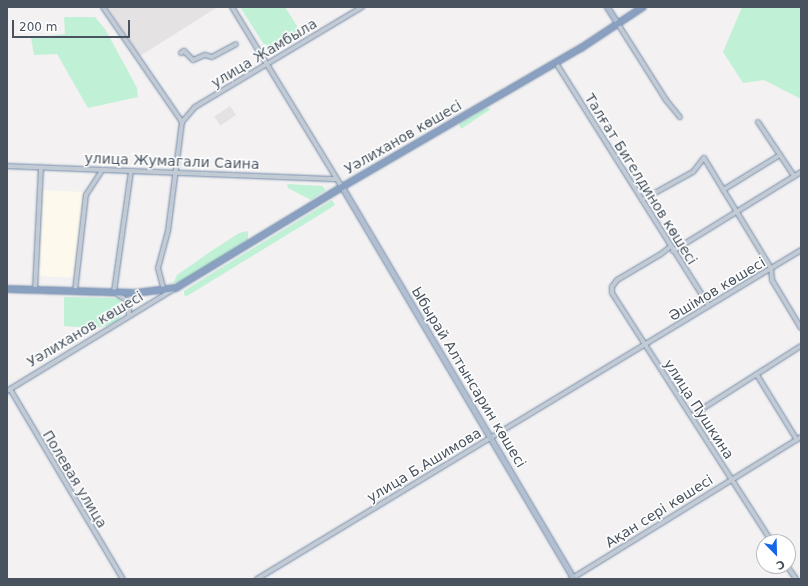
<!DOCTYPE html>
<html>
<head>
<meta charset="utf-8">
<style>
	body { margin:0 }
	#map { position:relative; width:808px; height:586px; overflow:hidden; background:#f3f1f1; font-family:"DejaVu Sans",sans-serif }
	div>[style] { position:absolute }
	.commercial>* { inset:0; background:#fdf9ec; transform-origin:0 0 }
	.education>* { inset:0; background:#e5e2e3; transform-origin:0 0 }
	.green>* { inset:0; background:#c0f1d6 }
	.roads { filter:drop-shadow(0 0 1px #748bac) drop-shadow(0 0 1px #748bac) }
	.minor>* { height:4px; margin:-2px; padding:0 2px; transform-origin:2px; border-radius:2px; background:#c2cbd3 }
	.major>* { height:5px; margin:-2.5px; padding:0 2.5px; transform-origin:2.5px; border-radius:2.5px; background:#b1bfd0 }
	.highway>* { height:6px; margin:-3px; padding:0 3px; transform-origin:3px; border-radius:3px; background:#89a0c0 }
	span { translate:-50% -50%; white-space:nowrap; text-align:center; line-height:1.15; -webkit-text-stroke:3px #fff; paint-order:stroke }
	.street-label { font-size:14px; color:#48535f }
	.frame { position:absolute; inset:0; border:8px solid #48535f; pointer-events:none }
	.north { position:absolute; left:756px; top:534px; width:40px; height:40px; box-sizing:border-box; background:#fff; border:1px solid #b6babf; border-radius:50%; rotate:157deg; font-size:11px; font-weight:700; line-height:16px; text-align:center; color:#48535f }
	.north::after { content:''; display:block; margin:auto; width:14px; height:18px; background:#1666e8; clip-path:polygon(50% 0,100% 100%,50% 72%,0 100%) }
	.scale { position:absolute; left:12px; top:20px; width:118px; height:18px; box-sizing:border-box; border:2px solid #48535f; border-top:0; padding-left:5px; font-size:12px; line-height:14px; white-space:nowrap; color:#48535f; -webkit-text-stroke:3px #fff; paint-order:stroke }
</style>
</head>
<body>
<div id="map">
	<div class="commercial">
		<i style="left:43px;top:190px;width:40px;height:86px;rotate:3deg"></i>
	</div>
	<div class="education">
		<i style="clip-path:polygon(108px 7px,216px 7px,216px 8px,140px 56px)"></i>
		<i style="left:230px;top:106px;width:11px;height:19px;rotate:56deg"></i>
	</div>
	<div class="green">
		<i style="clip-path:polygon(240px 7px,285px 7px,302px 34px,270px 54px)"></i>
		<i style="clip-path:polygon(742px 7px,801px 7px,801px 99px,764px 80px,743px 83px,723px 52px)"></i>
		<i style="clip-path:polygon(64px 17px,95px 17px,105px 29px,128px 71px,137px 88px,138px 97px,88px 108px,57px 54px,34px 55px,31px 38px,65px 34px)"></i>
		<i style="clip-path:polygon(486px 108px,491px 109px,461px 129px,459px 124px)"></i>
		<i style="clip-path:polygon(287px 184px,322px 186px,326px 190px,311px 200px,288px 188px)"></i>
		<i style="clip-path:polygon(332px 200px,335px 205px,321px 214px,187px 296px,184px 295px,184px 291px,206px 277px)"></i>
		<i style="clip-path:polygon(248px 231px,248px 240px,192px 275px,179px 282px,167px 284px,174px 282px,177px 275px,207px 254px,239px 233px)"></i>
		<i style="clip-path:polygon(64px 297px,119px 298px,126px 309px,117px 321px,106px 326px,95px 328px,64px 326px)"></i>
	</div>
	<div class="roads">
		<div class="minor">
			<i style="left:103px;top:7px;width:140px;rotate:55.5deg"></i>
			<i style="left:182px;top:122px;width:110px;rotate:97.3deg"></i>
			<i style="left:168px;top:231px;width:38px;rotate:105deg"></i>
			<i style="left:158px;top:268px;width:23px;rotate:75deg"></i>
			<i style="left:232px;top:7px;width:211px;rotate:58.6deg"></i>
			<i style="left:618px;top:24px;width:90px;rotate:57.7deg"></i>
			<i style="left:666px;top:100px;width:22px;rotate:51deg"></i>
			<i style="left:181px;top:53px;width:4px;rotate:-34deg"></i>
			<i style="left:184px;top:51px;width:13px;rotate:45deg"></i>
			<i style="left:193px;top:60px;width:13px;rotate:-23deg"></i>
			<i style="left:205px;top:55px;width:7px;rotate:16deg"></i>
			<i style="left:212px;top:57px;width:27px;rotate:-28deg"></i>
			<i style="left:556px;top:63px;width:287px;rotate:57.8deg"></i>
			<i style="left:182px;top:122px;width:20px;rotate:-49deg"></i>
			<i style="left:195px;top:107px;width:195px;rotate:-30.9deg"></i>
			<i style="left:758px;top:122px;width:65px;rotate:56.3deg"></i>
			<i style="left:704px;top:158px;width:129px;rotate:58.7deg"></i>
			<i style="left:771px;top:268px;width:12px;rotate:85deg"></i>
			<i style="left:772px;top:280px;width:56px;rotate:58.9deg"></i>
			<i style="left:7px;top:166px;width:329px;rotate:2.3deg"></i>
			<i style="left:723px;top:190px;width:67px;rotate:-31.6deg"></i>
			<i style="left:642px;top:200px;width:58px;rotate:-28.8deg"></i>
			<i style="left:693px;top:172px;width:18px;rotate:-52deg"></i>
			<i style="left:670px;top:247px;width:11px;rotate:142deg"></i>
			<i style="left:661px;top:254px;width:51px;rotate:149.4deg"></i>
			<i style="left:617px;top:280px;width:9px;rotate:126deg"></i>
			<i style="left:612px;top:287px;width:6px;rotate:90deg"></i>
			<i style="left:612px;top:293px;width:296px;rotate:57.3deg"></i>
			<i style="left:673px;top:251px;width:150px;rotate:-31.7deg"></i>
			<i style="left:35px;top:290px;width:123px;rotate:-87.2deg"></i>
			<i style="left:75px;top:291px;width:97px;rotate:-83.5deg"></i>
			<i style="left:86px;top:195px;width:30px;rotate:-57deg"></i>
			<i style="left:129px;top:316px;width:14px;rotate:-90deg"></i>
			<i style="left:129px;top:302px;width:18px;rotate:-146deg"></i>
			<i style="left:114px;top:292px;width:122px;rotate:-82deg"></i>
			<i style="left:757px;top:375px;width:76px;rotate:58.4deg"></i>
			<i style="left:10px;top:389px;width:221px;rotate:59.3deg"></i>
			<i style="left:7px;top:391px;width:196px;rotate:-31.4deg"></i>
			<i style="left:691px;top:416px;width:130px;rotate:-32.5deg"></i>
			<i style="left:787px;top:566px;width:16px;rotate:55deg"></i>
			<i style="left:257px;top:579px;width:636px;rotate:-31.16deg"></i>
			<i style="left:571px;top:579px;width:270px;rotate:-31.7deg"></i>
		</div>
		<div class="major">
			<i style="left:607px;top:7px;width:20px;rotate:57deg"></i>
			<i style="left:342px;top:187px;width:456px;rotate:59.4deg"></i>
		</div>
		<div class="highway">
			<i style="left:7px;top:289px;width:128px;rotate:1.8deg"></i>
			<i style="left:135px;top:293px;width:41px;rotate:-7deg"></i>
			<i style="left:176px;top:288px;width:194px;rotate:-31.3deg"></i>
			<i style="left:342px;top:187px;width:276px;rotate:-30.2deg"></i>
			<i style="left:581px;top:48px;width:74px;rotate:-33.5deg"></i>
		</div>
	</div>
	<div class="street-label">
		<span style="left:264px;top:53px;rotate:-31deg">улица Жамбыла</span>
		<span style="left:403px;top:137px;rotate:-30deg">Уәлиханов көшесі</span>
		<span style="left:172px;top:161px;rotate:2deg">улица Жумагали Саина</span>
		<span style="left:641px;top:179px;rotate:58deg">Талғат Бигелдинов көшесі</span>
		<span style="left:717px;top:289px;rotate:-31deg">Әшімов көшесі</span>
		<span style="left:85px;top:329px;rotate:-31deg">Уәлиханов көшесі</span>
		<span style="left:469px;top:377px;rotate:59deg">Ыбырай Алтынсарин көшесі</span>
		<span style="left:699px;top:409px;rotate:57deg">улица Пушкина</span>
		<span style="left:424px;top:465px;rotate:-31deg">улица Б.Ашимова</span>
		<span style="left:75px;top:479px;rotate:59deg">Полевая улица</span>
		<span style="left:659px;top:511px;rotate:-32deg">Ақан сері көшесі</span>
	</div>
	<div class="frame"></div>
	<div class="north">С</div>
	<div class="scale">200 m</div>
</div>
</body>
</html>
